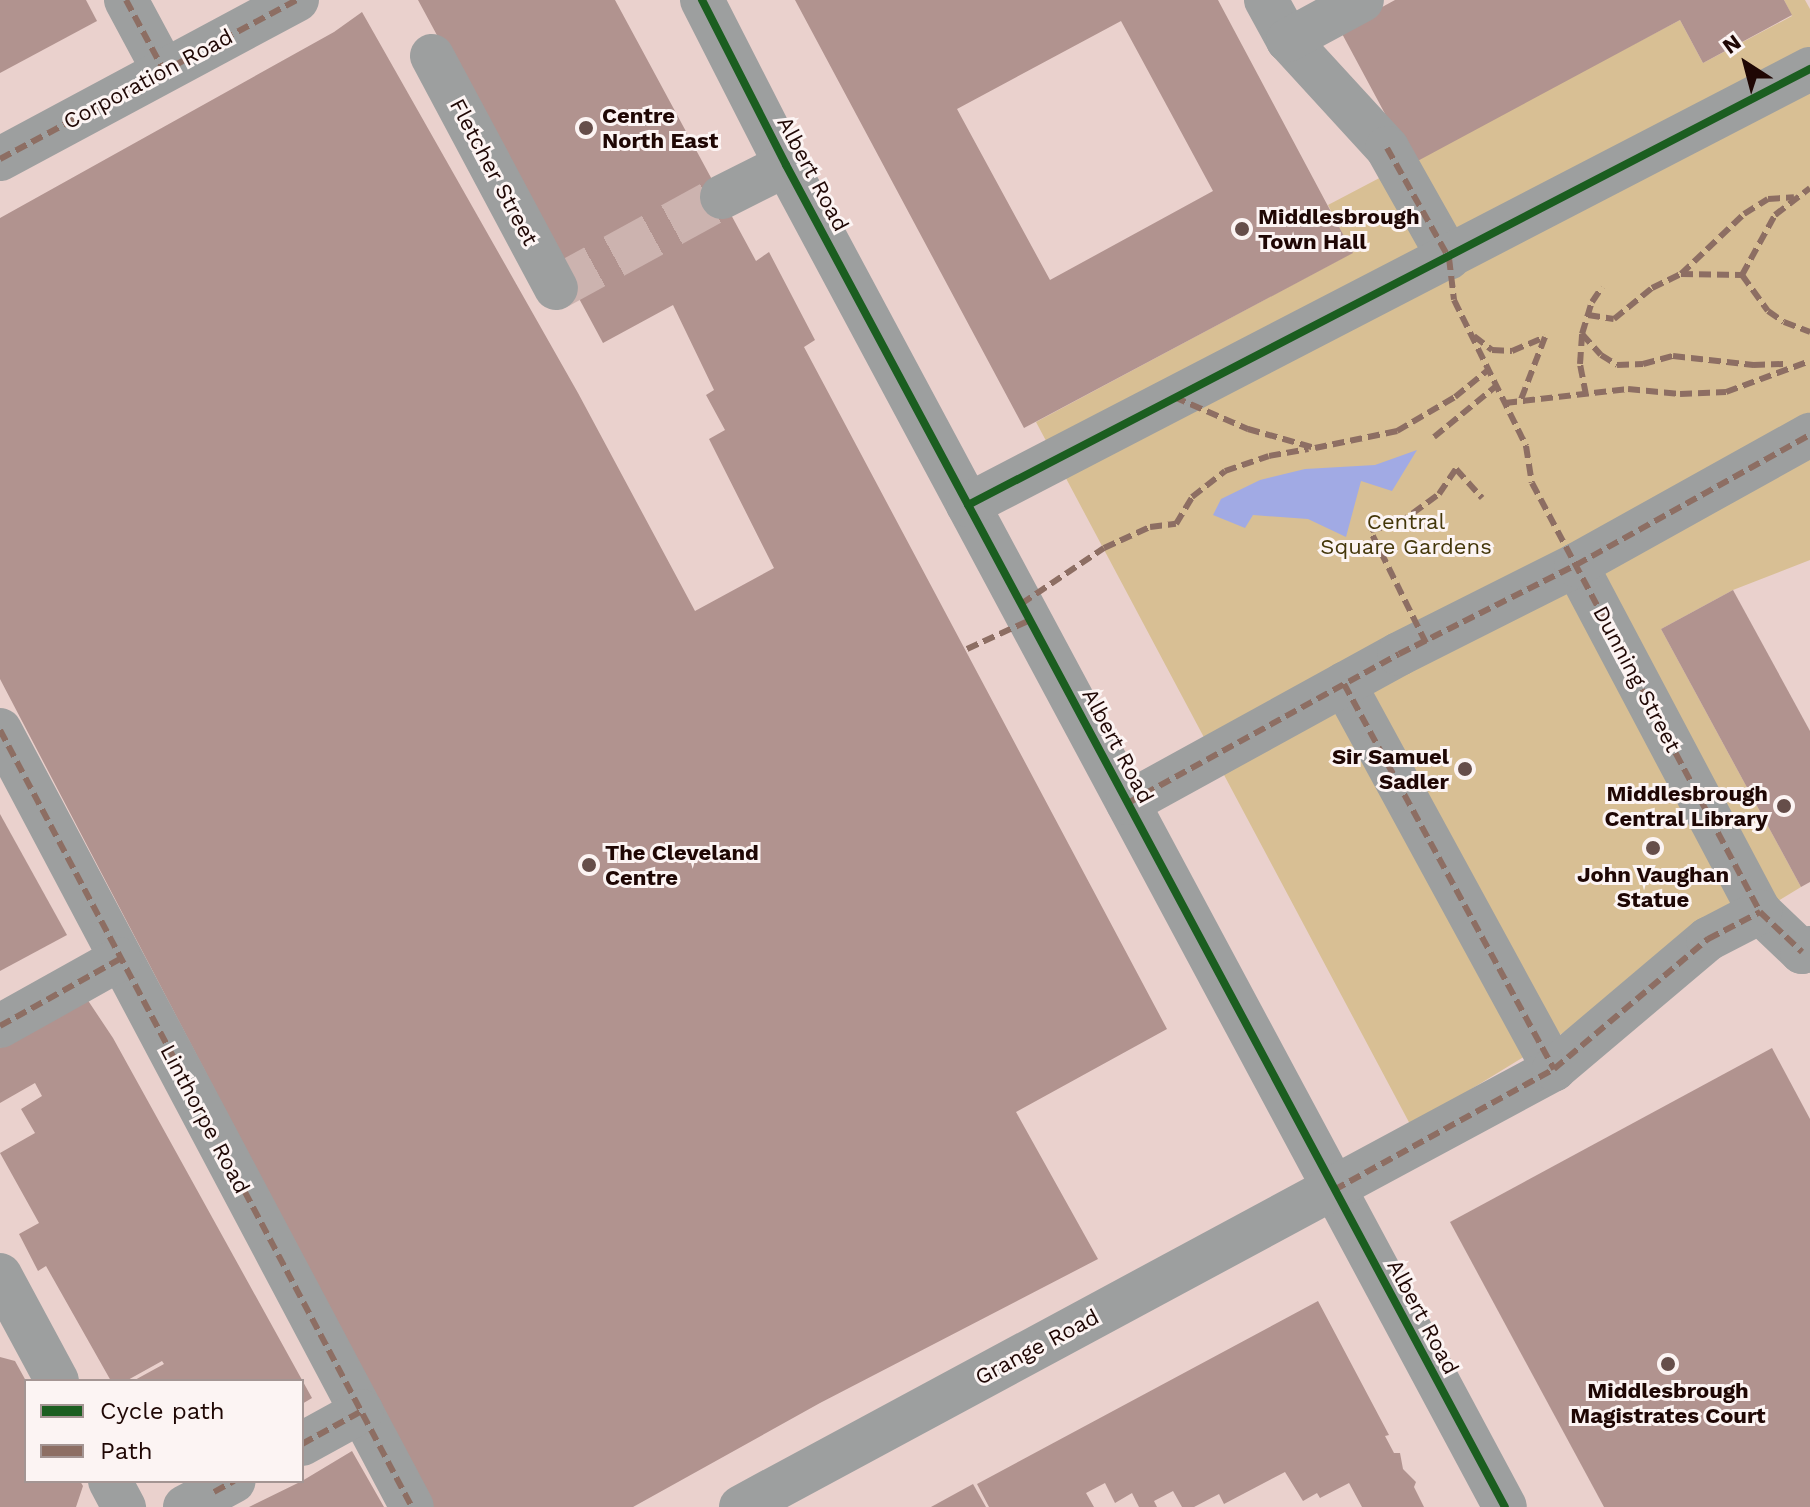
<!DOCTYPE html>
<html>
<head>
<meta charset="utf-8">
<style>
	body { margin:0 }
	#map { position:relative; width:1810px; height:1507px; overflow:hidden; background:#ead1cd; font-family:"Work Sans",sans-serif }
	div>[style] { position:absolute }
	.green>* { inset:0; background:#d8bf94 }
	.water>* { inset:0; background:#a1aae4 }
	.building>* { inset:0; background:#b1938f }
	.minor-tunnel>* { height:44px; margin-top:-22px; transform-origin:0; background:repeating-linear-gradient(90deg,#ccb3af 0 44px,transparent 0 66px) }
	.minor>* { height:44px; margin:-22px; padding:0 22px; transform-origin:22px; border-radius:22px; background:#9d9f9f }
	.quiet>* { height:6px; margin-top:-3px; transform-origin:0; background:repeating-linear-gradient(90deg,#8d6e63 0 12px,transparent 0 18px) }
	.cycleway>* { height:8px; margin:-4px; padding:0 4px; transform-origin:4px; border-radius:4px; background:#1b5e20 }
	.dots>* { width:22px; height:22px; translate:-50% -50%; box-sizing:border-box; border:4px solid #fcf4f3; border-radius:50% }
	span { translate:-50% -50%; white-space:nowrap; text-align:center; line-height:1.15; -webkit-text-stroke:6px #fcf4f3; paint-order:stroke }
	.street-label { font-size:22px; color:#1f0704 }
	.poi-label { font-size:22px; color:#1f0704; font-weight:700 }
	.left { translate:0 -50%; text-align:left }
	.right { translate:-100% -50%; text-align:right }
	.park-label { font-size:22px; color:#44370a }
	.legend { position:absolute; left:24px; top:1379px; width:280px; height:104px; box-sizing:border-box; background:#fcf4f3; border:2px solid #a49593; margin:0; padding:10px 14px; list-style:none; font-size:24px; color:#1f0704 }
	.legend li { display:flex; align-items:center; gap:16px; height:40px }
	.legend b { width:40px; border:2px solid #a49593 }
	.north { position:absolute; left:1706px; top:24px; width:80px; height:80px; -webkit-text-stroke:6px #fcf4f3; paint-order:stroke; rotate:324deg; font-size:22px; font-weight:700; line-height:32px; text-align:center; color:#1f0704 }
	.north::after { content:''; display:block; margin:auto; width:28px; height:36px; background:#1f0704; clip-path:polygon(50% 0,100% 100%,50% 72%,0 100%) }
</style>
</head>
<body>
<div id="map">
	<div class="green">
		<i style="clip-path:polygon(1784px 0,1805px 0,1810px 9px,1810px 560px,1733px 590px,1661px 629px,1801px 887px,1411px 1126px,1036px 422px,1352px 253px,1328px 205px,1680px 20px,1703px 63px,1792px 16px)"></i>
	</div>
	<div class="water">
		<i style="clip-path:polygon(1417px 450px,1392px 491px,1361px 481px,1346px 537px,1308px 519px,1253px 515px,1245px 528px,1213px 515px,1221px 499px,1260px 480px,1305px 469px,1375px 465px)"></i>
	</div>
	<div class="building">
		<i style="clip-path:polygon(0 0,86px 0,97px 21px,0 73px)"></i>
		<i style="clip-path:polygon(418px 0,615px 0,756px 261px,769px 252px,815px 340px,804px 347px,1167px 1029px,1016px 1112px,1098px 1259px,820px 1403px,633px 1507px,433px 1507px,0 679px,0 218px,334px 32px,362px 12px,578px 393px,695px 611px,774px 568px,709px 439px,725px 430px,706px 395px,714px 390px,673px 305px,603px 343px)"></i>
		<i style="clip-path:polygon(evenodd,795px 0,1218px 0,1353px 253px,1024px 428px,795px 0,1121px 21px,1213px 191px,1050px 280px,957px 109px,1121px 21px)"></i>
		<i style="clip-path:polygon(1395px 0,1784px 0,1792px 15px,1703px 63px,1680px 20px,1412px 164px,1340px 30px)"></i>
		<i style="clip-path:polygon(1733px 590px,1810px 731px,1810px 882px,1801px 887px,1661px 629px)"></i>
		<i style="clip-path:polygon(0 814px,67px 935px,0 971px)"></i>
		<i style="clip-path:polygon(87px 999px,113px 1038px,312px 1398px,302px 1404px,302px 1381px,133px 1381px,164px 1364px,162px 1361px,126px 1381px,111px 1381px,46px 1266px,38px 1271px,19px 1234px,39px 1223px,0 1153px,35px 1133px,21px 1109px,42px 1096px,35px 1083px,0 1103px,0 1048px)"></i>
		<i style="clip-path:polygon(1772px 1048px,1810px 1119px,1810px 1507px,1604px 1507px,1450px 1222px)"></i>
		<i style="clip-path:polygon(1318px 1301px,1389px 1435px,1385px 1436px,1394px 1453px,1400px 1453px,1403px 1469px,1416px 1482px,1414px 1487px,1424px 1507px,1362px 1507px,1349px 1483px,1320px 1498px,1317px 1493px,1303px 1501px,1285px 1472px,1224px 1504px,1219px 1494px,1194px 1507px,1182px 1507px,1173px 1491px,1154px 1501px,1157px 1507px,1139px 1507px,1132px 1493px,1115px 1503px,1105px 1483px,1086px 1493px,1094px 1507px,989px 1507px,977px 1484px)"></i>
		<i style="clip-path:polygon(0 1357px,15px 1361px,26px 1381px,26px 1481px,80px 1481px,83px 1486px,76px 1507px,0 1507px)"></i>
		<i style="clip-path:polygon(352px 1451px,384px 1507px,249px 1507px,302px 1481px)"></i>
		<i style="clip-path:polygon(973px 1484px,986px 1507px,931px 1507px)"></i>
	</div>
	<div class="minor-tunnel">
		<i style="left:556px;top:288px;width:189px;rotate:-28.7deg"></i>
	</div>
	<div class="minor">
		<i style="left:126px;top:0;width:78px;rotate:61.8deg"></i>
		<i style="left:702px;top:0;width:185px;rotate:63deg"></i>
		<i style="left:786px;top:165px;width:1522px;rotate:61.82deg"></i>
		<i style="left:1266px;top:0;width:46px;rotate:61.2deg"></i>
		<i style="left:1288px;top:40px;width:147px;rotate:47.5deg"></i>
		<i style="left:1387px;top:148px;width:126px;rotate:60.6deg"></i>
		<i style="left:1288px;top:40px;width:84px;rotate:-28.4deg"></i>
		<i style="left:432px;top:56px;width:263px;rotate:61.9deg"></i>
		<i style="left:0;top:159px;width:337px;rotate:-28.2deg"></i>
		<i style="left:722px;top:197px;width:72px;rotate:-26.6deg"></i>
		<i style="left:968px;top:505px;width:948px;rotate:-27.38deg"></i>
		<i style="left:1576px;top:565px;width:393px;rotate:62.1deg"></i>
		<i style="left:1760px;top:912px;width:58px;rotate:43.6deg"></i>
		<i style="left:1802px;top:952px;width:9px;rotate:-27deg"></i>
		<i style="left:1344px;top:684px;width:439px;rotate:61.4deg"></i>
		<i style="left:0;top:730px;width:879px;rotate:62.07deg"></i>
		<i style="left:1128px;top:803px;width:309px;rotate:-28.8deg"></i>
		<i style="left:1399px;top:654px;width:198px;rotate:-26.7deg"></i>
		<i style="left:1576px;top:565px;width:268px;rotate:-29.1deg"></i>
		<i style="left:0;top:1026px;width:137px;rotate:-29.2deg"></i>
		<i style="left:0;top:1275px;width:120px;rotate:61.7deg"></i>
		<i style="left:302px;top:1444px;width:68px;rotate:-28.8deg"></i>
		<i style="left:110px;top:1481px;width:30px;rotate:62deg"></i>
		<i style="left:185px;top:1507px;width:55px;rotate:-28deg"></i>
		<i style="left:741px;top:1507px;width:923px;rotate:-28.31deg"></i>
		<i style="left:1554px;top:1069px;width:202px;rotate:-40.2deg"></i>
		<i style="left:1708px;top:939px;width:59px;rotate:-27.4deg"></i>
	</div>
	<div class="quiet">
		<i style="left:126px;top:0;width:78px;rotate:61.8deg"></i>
		<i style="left:1387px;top:148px;width:126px;rotate:60.6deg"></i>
		<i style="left:1449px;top:258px;width:42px;rotate:83.2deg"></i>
		<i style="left:1454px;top:300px;width:163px;rotate:63.7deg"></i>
		<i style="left:1526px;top:446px;width:37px;rotate:81deg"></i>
		<i style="left:1532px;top:483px;width:486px;rotate:62deg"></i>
		<i style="left:1760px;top:912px;width:58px;rotate:43.6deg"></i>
		<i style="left:0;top:159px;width:337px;rotate:-28.2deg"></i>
		<i style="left:1681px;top:274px;width:87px;rotate:-43.6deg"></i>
		<i style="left:1744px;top:214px;width:28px;rotate:-32deg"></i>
		<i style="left:1768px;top:199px;width:26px;rotate:-4deg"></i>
		<i style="left:1742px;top:275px;width:44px;rotate:54.2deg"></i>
		<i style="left:1768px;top:311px;width:19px;rotate:35deg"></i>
		<i style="left:1784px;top:322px;width:28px;rotate:21deg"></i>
		<i style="left:1588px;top:315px;width:26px;rotate:9deg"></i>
		<i style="left:1614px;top:319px;width:49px;rotate:-39.2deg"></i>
		<i style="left:1652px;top:288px;width:32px;rotate:-26deg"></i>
		<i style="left:1681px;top:274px;width:61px;rotate:0.9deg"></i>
		<i style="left:1742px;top:275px;width:68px;rotate:-61.2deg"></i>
		<i style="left:1775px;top:215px;width:44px;rotate:-37.6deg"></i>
		<i style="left:1582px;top:334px;width:28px;rotate:48deg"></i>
		<i style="left:1601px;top:355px;width:19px;rotate:32deg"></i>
		<i style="left:1617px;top:365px;width:26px;rotate:-2deg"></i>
		<i style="left:1643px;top:364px;width:31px;rotate:-15deg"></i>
		<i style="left:1673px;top:356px;width:81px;rotate:6.4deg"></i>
		<i style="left:1753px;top:365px;width:35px;rotate:-2deg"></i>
		<i style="left:1474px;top:336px;width:23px;rotate:38deg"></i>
		<i style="left:1492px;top:350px;width:20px;rotate:3deg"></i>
		<i style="left:1512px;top:351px;width:36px;rotate:-23deg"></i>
		<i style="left:1545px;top:337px;width:70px;rotate:111deg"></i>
		<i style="left:1586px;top:395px;width:32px;rotate:-101deg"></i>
		<i style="left:1580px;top:364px;width:30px;rotate:-86deg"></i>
		<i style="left:1582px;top:334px;width:34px;rotate:-73deg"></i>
		<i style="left:1592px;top:302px;width:18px;rotate:-56deg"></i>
		<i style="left:1174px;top:397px;width:81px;rotate:23.4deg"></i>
		<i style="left:1248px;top:429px;width:70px;rotate:15.8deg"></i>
		<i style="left:1315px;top:448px;width:84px;rotate:-11.7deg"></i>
		<i style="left:1397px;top:431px;width:67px;rotate:-30.4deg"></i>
		<i style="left:1455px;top:397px;width:43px;rotate:-39.3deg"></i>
		<i style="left:1505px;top:403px;width:124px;rotate:-6.5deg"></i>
		<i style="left:1628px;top:389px;width:52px;rotate:5.5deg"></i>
		<i style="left:1680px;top:394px;width:46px;rotate:-2.5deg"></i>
		<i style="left:1726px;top:392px;width:90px;rotate:-20.3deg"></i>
		<i style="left:1434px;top:437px;width:80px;rotate:-39.4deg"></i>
		<i style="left:1021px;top:604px;width:100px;rotate:-34deg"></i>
		<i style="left:1104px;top:548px;width:51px;rotate:-24.5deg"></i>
		<i style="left:1150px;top:527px;width:26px;rotate:-7deg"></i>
		<i style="left:1176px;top:524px;width:31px;rotate:-59deg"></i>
		<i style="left:1192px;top:497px;width:42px;rotate:-38.2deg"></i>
		<i style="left:1225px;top:471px;width:46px;rotate:-18.8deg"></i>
		<i style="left:1269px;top:456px;width:40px;rotate:-10deg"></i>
		<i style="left:1426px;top:643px;width:126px;rotate:-116.4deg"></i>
		<i style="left:1370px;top:530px;width:29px;rotate:-12deg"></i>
		<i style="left:1398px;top:524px;width:51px;rotate:-36.2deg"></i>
		<i style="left:1439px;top:494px;width:30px;rotate:-56deg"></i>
		<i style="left:1456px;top:469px;width:39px;rotate:48deg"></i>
		<i style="left:967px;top:649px;width:69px;rotate:-24.7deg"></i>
		<i style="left:1344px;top:684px;width:439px;rotate:61.4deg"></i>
		<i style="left:0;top:730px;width:879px;rotate:62.07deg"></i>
		<i style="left:1128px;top:803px;width:309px;rotate:-28.8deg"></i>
		<i style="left:1399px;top:654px;width:198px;rotate:-26.7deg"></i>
		<i style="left:1576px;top:565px;width:268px;rotate:-29.1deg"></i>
		<i style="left:0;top:1026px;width:137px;rotate:-29.2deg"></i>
		<i style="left:1334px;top:1190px;width:251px;rotate:-28.8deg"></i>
		<i style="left:1554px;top:1069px;width:202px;rotate:-40.2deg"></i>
		<i style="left:1708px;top:939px;width:59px;rotate:-27.4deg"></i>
		<i style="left:302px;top:1444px;width:68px;rotate:-28.8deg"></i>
		<i style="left:214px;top:1492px;width:23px;rotate:-29deg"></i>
	</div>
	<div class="cycleway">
		<i style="left:702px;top:0;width:185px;rotate:63deg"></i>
		<i style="left:786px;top:165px;width:1522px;rotate:61.82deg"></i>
		<i style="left:968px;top:505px;width:948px;rotate:-27.38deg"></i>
	</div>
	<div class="dots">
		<i style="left:586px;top:128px;background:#664e4a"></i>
		<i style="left:1242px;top:229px;background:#664e4a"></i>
		<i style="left:1465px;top:769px;background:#664e4a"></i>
		<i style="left:1784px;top:806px;background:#664e4a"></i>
		<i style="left:1653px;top:848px;background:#664e4a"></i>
		<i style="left:589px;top:865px;background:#664e4a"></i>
		<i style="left:1668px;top:1364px;background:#664e4a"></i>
	</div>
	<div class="street-label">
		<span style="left:148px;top:79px;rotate:-28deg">Corporation Road</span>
		<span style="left:494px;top:172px;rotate:62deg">Fletcher Street</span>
		<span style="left:813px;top:174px;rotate:62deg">Albert Road</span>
		<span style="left:1637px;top:679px;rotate:62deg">Dunning Street</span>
		<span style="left:1118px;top:746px;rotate:62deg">Albert Road</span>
		<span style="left:205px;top:1119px;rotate:62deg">Linthorpe Road</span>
		<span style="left:1423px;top:1317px;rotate:62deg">Albert Road</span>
		<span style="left:1037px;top:1347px;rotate:-28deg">Grange Road</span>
	</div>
	<div class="poi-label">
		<span class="left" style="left:602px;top:128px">Centre<br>North East</span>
		<span class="left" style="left:1258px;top:229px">Middlesbrough<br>Town Hall</span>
		<span class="right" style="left:1449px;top:769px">Sir Samuel<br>Sadler</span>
		<span class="right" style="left:1768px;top:806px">Middlesbrough<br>Central Library</span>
		<span class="left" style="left:605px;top:865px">The Cleveland<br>Centre</span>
		<span style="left:1653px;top:887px">John Vaughan<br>Statue</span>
		<span style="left:1668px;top:1403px">Middlesbrough<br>Magistrates Court</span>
	</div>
	<div class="park-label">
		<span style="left:1406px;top:534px">Central<br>Square Gardens</span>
	</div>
	<ul class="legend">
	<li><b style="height:10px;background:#1b5e20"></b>Cycle path</li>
	<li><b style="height:10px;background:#8d6e63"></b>Path</li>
	</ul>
	<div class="north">N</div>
</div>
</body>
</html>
